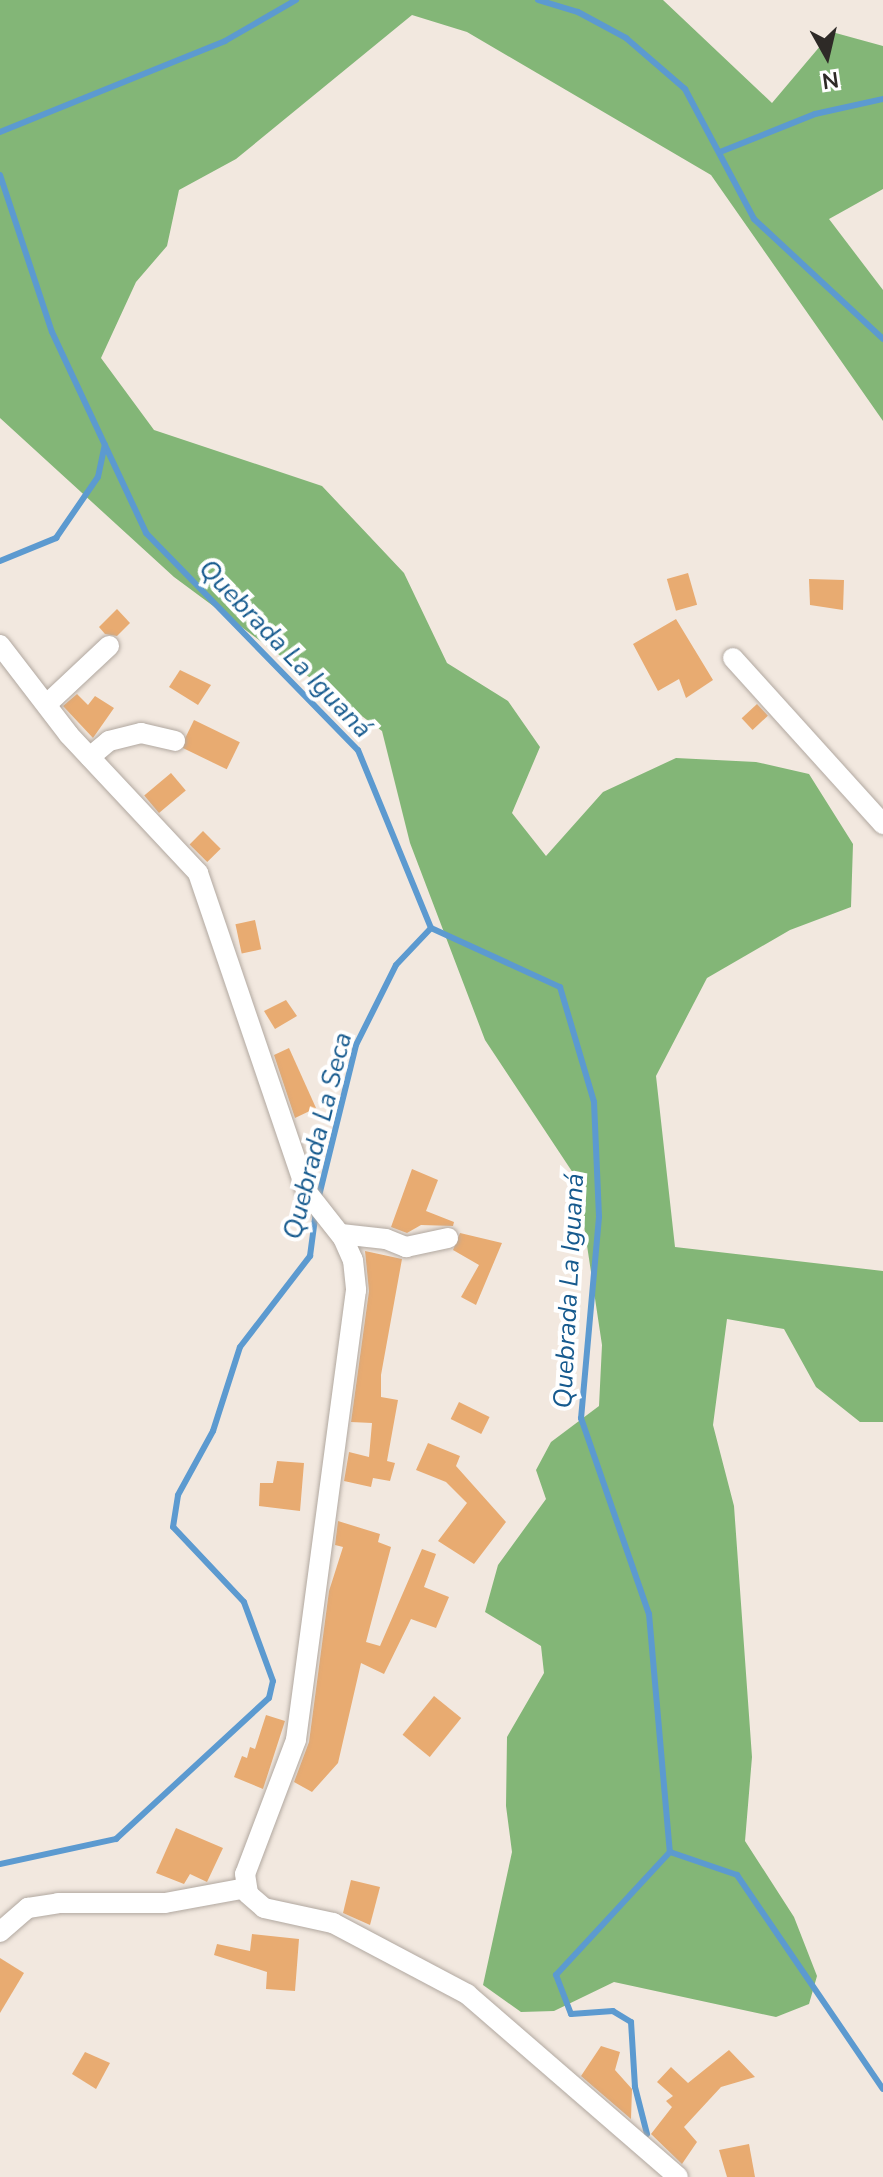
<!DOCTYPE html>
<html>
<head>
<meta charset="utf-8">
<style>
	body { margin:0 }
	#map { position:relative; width:883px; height:2177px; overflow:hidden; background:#f2e8df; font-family:"Nunito Sans",sans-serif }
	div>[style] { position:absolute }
	.forest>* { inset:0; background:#83b677 }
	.stream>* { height:6px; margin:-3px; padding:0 3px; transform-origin:3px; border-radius:3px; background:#5c9ad0 }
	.building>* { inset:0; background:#e8ab71; transform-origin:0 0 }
	.roads { filter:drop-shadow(0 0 2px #b1a8a0) drop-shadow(0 0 2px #b1a8a0) }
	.minor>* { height:20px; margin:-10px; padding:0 10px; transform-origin:10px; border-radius:10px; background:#fff }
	span { translate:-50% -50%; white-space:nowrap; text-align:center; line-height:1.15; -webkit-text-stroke:8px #fff; paint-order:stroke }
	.water-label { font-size:26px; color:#165a8e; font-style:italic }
	.north { position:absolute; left:787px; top:16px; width:80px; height:80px; -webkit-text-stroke:6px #fff; paint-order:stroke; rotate:172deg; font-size:22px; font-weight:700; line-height:32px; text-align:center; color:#2e2a27 }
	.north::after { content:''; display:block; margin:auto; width:28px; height:36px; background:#2e2a27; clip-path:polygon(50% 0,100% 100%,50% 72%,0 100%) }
</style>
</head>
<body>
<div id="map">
	<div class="forest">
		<i style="clip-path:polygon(0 0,663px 0,772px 103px,832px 32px,883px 46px,883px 189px,829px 219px,883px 290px,883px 421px,711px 175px,467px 32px,412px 15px,236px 159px,179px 190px,167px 246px,136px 282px,101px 358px,154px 430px,322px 486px,404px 573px,447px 663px,508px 701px,540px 747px,512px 813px,546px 856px,603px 792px,676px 758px,756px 762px,809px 774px,853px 844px,851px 907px,790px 930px,707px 978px,656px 1076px,675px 1247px,883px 1271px,883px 1422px,860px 1422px,816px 1387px,784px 1329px,727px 1319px,713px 1425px,734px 1506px,752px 1757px,745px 1841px,794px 1917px,817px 1976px,809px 2004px,776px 2017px,614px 1982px,554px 2011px,521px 2012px,483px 1985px,512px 1852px,506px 1806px,507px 1737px,544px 1673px,541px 1646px,485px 1612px,498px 1565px,546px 1499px,536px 1470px,551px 1442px,599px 1406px,602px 1345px,577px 1179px,485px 1040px,410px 843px,382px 731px,174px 577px,0 418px)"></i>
	</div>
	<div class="stream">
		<i style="left:538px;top:0;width:42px;rotate:16.7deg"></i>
		<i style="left:578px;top:12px;width:55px;rotate:28.4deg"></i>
		<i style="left:626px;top:38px;width:78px;rotate:40.8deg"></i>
		<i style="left:685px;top:89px;width:147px;rotate:62deg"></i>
		<i style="left:754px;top:219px;width:176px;rotate:42.9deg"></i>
		<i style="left:0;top:132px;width:243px;rotate:-22deg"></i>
		<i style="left:225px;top:41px;width:82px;rotate:-30deg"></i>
		<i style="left:720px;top:152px;width:102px;rotate:-21.8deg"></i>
		<i style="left:815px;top:114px;width:70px;rotate:-12.4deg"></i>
		<i style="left:0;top:175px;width:165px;rotate:71.7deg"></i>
		<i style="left:52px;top:332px;width:222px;rotate:64.9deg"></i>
		<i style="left:146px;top:533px;width:303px;rotate:45.7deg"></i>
		<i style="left:358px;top:750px;width:192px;rotate:67.7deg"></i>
		<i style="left:431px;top:928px;width:142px;rotate:24.6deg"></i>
		<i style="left:560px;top:987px;width:120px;rotate:73.5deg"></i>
		<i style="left:594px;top:1102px;width:115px;rotate:87.5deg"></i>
		<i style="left:599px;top:1217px;width:202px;rotate:95.1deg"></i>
		<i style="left:581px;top:1418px;width:207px;rotate:70.9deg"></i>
		<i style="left:649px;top:1614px;width:239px;rotate:85deg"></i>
		<i style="left:670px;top:1852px;width:71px;rotate:18.9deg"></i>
		<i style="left:737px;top:1875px;width:259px;rotate:55.7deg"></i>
		<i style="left:0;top:561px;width:61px;rotate:-22.3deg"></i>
		<i style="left:56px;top:538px;width:74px;rotate:-55.5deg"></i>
		<i style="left:98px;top:477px;width:33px;rotate:-78deg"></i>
		<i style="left:318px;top:1200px;width:160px;rotate:-76.2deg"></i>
		<i style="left:356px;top:1045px;width:89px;rotate:-63.4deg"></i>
		<i style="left:396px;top:965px;width:51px;rotate:-46.6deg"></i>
		<i style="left:0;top:1864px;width:119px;rotate:-12.2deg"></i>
		<i style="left:116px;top:1839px;width:208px;rotate:-42.7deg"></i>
		<i style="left:269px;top:1698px;width:17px;rotate:-77deg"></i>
		<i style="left:273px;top:1681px;width:84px;rotate:-110.2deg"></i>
		<i style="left:244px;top:1602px;width:103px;rotate:-133.4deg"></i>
		<i style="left:173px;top:1527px;width:32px;rotate:-81deg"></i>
		<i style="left:178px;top:1495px;width:73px;rotate:-61.3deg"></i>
		<i style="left:213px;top:1431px;width:88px;rotate:-72.2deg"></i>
		<i style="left:240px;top:1347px;width:115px;rotate:-52.4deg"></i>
		<i style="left:310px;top:1256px;width:45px;rotate:-82.4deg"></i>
		<i style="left:647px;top:2134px;width:49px;rotate:-104.3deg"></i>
		<i style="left:635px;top:2087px;width:65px;rotate:-93.5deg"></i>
		<i style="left:631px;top:2022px;width:21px;rotate:-149deg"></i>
		<i style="left:613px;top:2011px;width:42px;rotate:175.9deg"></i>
		<i style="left:571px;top:2014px;width:42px;rotate:-111deg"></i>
		<i style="left:556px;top:1975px;width:168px;rotate:-47.2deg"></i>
	</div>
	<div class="building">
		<i style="left:688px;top:573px;width:33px;height:22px;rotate:74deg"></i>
		<i style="clip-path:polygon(809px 579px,844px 580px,843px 610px,810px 605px)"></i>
		<i style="clip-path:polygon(117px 609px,130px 623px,117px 636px,105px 634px,99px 627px)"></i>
		<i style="clip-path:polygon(676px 619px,713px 680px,686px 698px,679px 679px,658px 691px,633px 644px)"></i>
		<i style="clip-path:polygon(180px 670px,211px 685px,198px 705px,169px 687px)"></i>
		<i style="clip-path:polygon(77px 694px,88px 705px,95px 696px,114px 708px,93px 738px,63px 706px)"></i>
		<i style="left:757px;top:704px;width:16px;height:21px;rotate:47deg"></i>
		<i style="left:194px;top:720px;width:51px;height:30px;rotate:26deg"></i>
		<i style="left:171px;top:773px;width:23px;height:35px;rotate:50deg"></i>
		<i style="left:203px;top:831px;width:25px;height:19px;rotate:45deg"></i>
		<i style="left:255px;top:920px;width:30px;height:20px;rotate:78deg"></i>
		<i style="clip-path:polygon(286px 1000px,297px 1016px,275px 1029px,264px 1011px)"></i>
		<i style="clip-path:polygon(289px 1048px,316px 1108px,295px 1118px,274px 1055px)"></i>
		<i style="clip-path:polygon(412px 1169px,438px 1180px,426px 1211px,454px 1222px,453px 1226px,421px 1225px,407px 1233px,391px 1227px)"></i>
		<i style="clip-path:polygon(460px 1233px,502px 1243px,476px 1305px,461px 1297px,479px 1265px,453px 1250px)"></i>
		<i style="clip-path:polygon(365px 1251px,402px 1259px,381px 1375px,381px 1397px,398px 1400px,387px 1461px,395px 1463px,390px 1481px,373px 1478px,371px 1487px,344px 1481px,349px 1452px,369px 1457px,372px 1423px,351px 1422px,369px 1291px)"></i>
		<i style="left:459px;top:1402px;width:34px;height:19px;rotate:26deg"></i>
		<i style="clip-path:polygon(428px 1443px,460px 1456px,456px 1466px,506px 1522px,474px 1564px,438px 1541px,467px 1503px,446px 1482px,416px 1470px)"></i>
		<i style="clip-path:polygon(277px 1461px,304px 1463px,300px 1511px,259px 1506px,260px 1483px,273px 1483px)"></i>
		<i style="clip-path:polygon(338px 1521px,380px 1534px,378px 1542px,391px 1547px,366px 1642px,380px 1646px,422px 1549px,436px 1554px,424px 1587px,449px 1597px,436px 1628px,411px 1619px,384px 1674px,361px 1663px,338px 1763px,312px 1792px,294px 1782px,309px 1742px,329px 1591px,343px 1547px,335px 1545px)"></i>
		<i style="left:434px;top:1696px;width:35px;height:50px;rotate:39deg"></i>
		<i style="clip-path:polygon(266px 1715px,285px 1721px,263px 1789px,234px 1777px,242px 1756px,247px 1758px,250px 1747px,255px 1749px)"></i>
		<i style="clip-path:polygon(176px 1828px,223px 1848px,207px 1882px,190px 1874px,184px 1884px,156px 1873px)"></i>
		<i style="clip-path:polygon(351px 1880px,380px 1887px,370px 1925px,343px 1913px)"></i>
		<i style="clip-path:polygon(252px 1934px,299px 1939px,295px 1991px,266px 1989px,267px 1972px,214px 1955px,217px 1944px,250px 1951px)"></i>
		<i style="clip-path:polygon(0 1958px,24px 1973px,0 2013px)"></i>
		<i style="clip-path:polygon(601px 2046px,620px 2052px,615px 2070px,632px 2089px,631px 2119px,581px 2076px)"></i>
		<i style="clip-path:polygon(729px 2050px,755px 2077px,721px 2087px,684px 2127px,697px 2142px,682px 2164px,651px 2134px,672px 2107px,666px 2101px,673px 2096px,657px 2082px,671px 2067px,688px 2083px)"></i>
		<i style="clip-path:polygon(85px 2052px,110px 2063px,96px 2089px,72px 2074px)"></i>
		<i style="clip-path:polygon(749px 2144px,755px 2177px,727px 2177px,719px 2150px)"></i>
	</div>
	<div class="roads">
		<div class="minor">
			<i style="left:0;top:645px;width:113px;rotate:52.5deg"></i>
			<i style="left:69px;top:735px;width:189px;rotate:46.9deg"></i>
			<i style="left:198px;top:873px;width:336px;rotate:71.2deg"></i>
			<i style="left:306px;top:1191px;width:60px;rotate:51.8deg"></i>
			<i style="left:343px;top:1238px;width:24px;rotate:66deg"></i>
			<i style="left:353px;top:1260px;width:30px;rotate:84deg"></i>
			<i style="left:356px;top:1290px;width:454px;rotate:97.6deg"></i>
			<i style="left:296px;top:1740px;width:143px;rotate:110.8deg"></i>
			<i style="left:245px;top:1874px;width:20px;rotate:81deg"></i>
			<i style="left:248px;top:1894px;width:21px;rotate:41deg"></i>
			<i style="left:264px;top:1908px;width:71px;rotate:12.3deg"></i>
			<i style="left:333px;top:1923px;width:152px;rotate:27.9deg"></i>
			<i style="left:467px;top:1994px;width:279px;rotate:40.9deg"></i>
			<i style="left:733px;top:658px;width:224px;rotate:47.9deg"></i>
			<i style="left:47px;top:704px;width:85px;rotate:-43.1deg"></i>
			<i style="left:90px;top:757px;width:25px;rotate:-40deg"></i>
			<i style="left:109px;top:741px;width:33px;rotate:-14deg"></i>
			<i style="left:141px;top:733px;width:35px;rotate:13deg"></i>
			<i style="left:341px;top:1234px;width:45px;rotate:6.3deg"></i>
			<i style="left:386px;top:1239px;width:22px;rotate:22deg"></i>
			<i style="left:406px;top:1247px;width:43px;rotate:-12.1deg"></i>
			<i style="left:0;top:1932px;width:37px;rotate:-41deg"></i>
			<i style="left:28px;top:1908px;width:30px;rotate:-9deg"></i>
			<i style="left:58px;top:1903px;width:107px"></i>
			<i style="left:165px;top:1903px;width:82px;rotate:-10.5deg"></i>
		</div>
	</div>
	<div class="water-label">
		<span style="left:285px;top:649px;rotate:46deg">Quebrada La Iguaná</span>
		<span style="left:318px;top:1136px;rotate:-76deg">Quebrada La Seca</span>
		<span style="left:569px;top:1291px;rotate:-87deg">Quebrada La Iguaná</span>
	</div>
	<div class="north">N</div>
</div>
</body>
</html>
